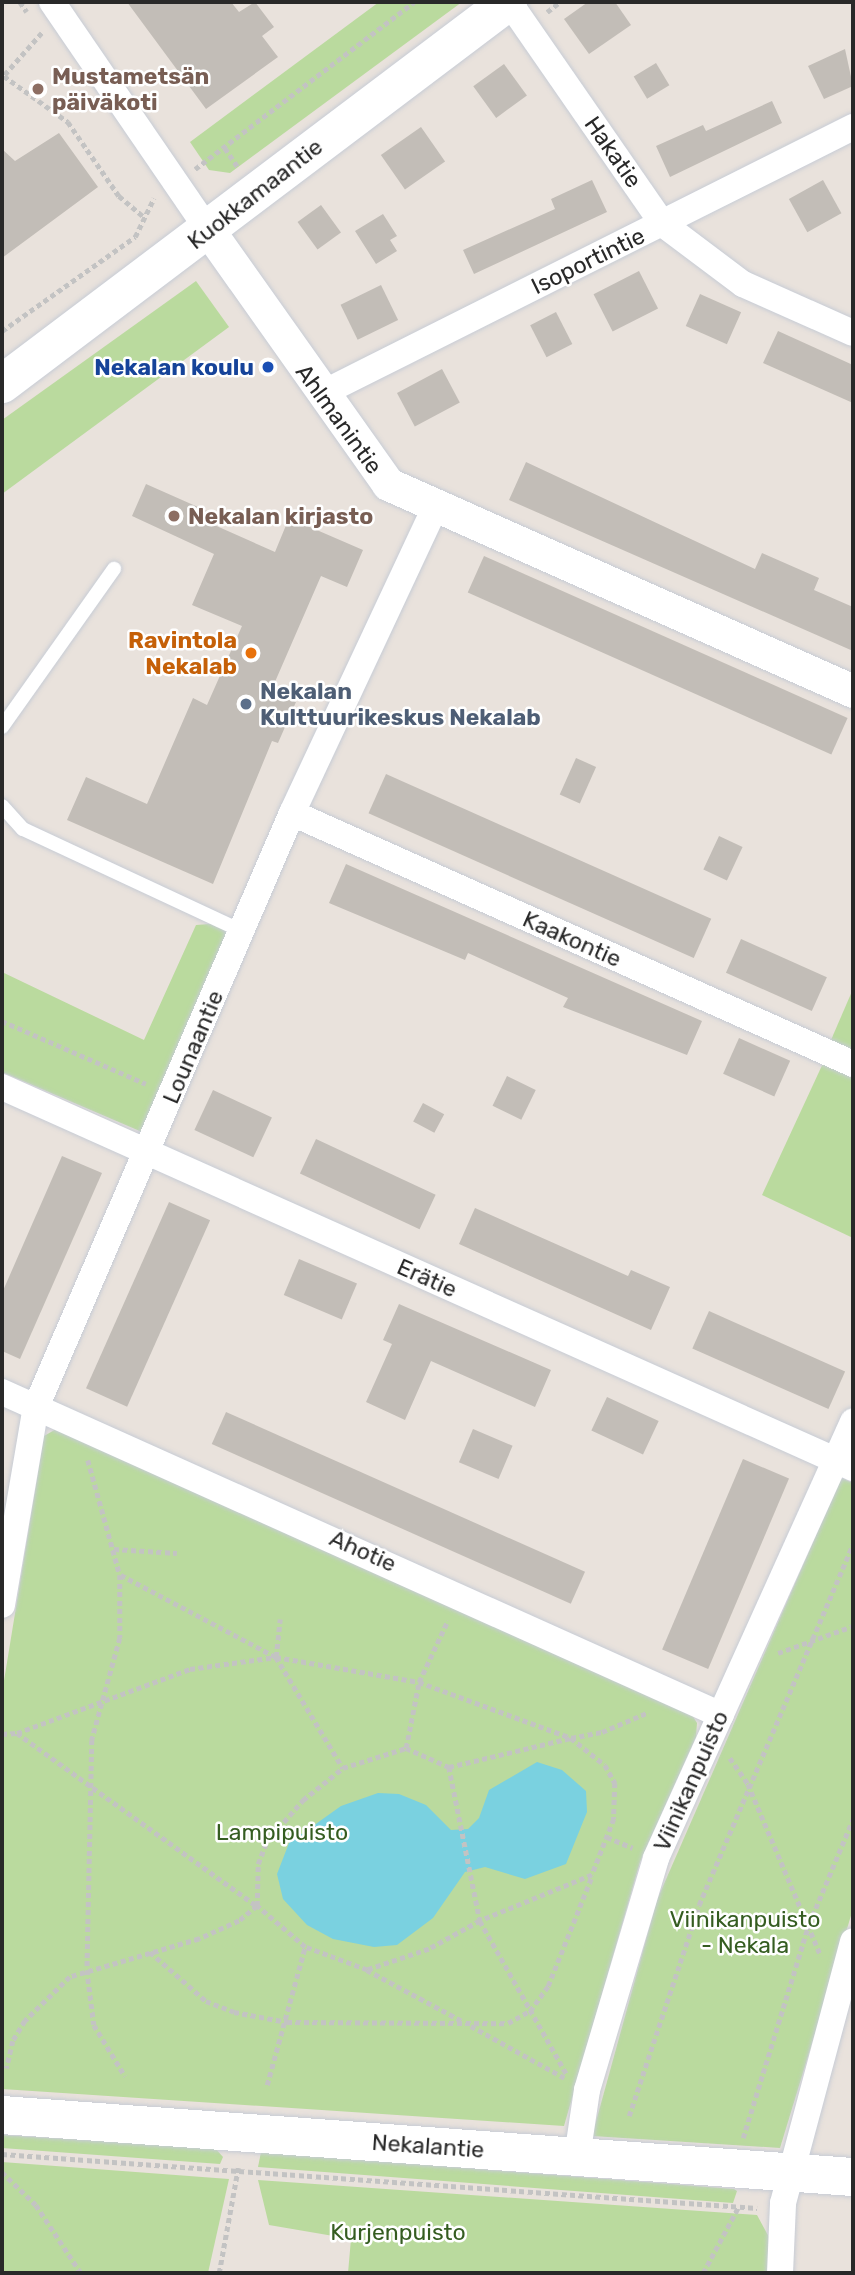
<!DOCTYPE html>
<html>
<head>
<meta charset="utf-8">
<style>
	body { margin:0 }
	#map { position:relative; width:855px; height:2275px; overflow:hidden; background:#e9e2dc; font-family:Rubik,sans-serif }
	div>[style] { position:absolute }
	.green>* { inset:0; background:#bada9e }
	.water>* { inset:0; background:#7ad1e0 }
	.building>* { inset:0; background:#c2bdb7; transform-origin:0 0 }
	.path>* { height:4.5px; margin-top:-2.25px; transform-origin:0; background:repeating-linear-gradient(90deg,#c3c3c3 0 5px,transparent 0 8.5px) }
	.roads { filter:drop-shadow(0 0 2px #c7ccd5) drop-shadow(0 0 2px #c7ccd5) }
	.service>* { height:14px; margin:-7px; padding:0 7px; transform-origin:7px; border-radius:7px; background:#fff }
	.minor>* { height:26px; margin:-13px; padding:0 13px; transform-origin:13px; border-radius:13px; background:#fff }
	.tertiary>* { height:33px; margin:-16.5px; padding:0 16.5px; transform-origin:16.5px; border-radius:16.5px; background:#fff }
	.secondary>* { height:38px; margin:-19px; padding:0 19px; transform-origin:19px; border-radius:19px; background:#fff }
	.dots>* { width:19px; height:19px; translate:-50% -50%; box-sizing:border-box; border:4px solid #fff; border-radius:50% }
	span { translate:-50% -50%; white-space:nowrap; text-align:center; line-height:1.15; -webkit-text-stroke:5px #fff; paint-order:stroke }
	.education-label { font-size:23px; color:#785e54; font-weight:700 }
	.left { translate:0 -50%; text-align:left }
	.street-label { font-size:23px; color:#292929 }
	.transit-label { font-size:23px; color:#164399; font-weight:700 }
	.right { translate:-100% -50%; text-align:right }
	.food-label { font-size:23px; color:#c56008; font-weight:700 }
	.service-label { font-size:23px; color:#4e5e75; font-weight:700 }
	.park-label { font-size:23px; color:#355d21 }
	.frame { position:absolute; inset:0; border:4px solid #292929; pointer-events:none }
</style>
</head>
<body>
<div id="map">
	<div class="green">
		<i style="clip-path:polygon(379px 2px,462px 2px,230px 173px,209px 170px,190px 142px)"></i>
		<i style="clip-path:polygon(196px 281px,229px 327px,2px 494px,2px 420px)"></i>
		<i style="clip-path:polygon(235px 922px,142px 1132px,2px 1072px,2px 972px,144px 1040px,196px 925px)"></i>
		<i style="clip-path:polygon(853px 989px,853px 1050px,831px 1040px)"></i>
		<i style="clip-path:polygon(825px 1059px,853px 1072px,853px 1238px,762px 1195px)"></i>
		<i style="clip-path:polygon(58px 1428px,689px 1710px,697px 1723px,696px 1737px,640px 1862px,564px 2126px,2px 2089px,2px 1693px,44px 1436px)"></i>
		<i style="clip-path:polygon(841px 1478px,853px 1483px,853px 1909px,780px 2148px,592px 2136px,657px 1900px)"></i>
		<i style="clip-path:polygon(2px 2135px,215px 2148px,223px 2157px,220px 2164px,2px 2148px)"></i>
		<i style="clip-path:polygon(261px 2152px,734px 2189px,737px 2191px,733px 2203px,258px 2167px)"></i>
		<i style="clip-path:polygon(2px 2162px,229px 2179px,208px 2273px,2px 2273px)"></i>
		<i style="clip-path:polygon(258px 2180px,757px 2215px,770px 2239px,771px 2273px,348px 2273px,351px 2239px,269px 2225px)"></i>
	</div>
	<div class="water">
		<i style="clip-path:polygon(537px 1762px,562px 1770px,586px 1791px,587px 1812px,566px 1864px,525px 1879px,485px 1867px,465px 1872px,433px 1918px,397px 1945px,374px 1947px,333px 1939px,307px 1925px,283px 1899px,277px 1874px,289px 1843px,341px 1806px,378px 1793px,399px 1794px,426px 1805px,451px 1830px,468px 1829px,479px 1818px,489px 1790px)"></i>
	</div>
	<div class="building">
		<i style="clip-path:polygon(127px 2px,231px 2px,239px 12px,255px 2px,274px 27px,262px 36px,278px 57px,206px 109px)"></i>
		<i style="clip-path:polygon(588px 2px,615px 2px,631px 25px,589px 54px,564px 19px)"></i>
		<i style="clip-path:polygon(845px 49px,853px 86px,824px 99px,808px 66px)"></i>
		<i style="left:656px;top:63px;width:26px;height:26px;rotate:59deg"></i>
		<i style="left:504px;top:64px;width:39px;height:38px;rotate:54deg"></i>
		<i style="clip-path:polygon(772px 101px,782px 123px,670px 177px,656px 146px,703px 125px,706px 131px)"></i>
		<i style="left:421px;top:127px;width:42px;height:49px;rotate:55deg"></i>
		<i style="clip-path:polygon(59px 133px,98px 187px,2px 258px,2px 149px,15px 161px)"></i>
		<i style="clip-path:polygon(592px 180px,607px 212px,474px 274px,463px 250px,555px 209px,551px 199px)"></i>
		<i style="left:823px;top:180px;width:38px;height:39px;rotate:61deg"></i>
		<i style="left:321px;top:205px;width:34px;height:29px;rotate:54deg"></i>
		<i style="clip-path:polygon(383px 214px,397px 236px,390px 240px,397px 251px,376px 264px,355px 231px)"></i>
		<i style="left:639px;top:271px;width:42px;height:51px;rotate:63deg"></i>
		<i style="left:381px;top:285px;width:39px;height:45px;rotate:64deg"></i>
		<i style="left:700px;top:294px;width:45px;height:35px;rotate:24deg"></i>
		<i style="left:556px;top:312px;width:36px;height:29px;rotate:63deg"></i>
		<i style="clip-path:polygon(778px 331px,853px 365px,853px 403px,763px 363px)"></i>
		<i style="left:442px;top:369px;width:38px;height:51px;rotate:62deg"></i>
		<i style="clip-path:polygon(526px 462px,755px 569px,762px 553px,819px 578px,814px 590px,853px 607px,853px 651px,509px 500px)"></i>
		<i style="clip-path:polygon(146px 484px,216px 515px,212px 524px,275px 552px,289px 518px,363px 550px,347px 587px,321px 576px,271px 691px,296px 702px,278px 743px,272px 741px,213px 884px,67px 820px,86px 777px,147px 804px,193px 698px,207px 705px,242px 626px,192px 605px,214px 554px,132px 516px)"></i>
		<i style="left:484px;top:556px;width:398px;height:40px;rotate:24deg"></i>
		<i style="left:576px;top:758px;width:22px;height:40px;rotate:24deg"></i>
		<i style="left:386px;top:774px;width:356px;height:43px;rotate:24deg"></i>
		<i style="left:719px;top:836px;width:26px;height:37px;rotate:25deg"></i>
		<i style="clip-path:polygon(346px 864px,702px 1021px,687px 1055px,563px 1007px,568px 998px,468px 953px,465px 960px,329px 903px)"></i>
		<i style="left:741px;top:939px;width:94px;height:37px;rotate:24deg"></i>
		<i style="left:739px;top:1038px;width:56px;height:39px;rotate:24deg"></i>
		<i style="left:507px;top:1076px;width:32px;height:33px;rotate:26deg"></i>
		<i style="left:213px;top:1090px;width:65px;height:44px;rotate:25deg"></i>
		<i style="left:423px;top:1103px;width:24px;height:21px;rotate:28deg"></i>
		<i style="left:316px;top:1139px;width:132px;height:38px;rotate:25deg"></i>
		<i style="clip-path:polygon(62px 1156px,102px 1173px,20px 1359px,2px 1351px,2px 1293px)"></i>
		<i style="left:169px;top:1202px;width:45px;height:204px;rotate:24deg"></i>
		<i style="clip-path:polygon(475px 1208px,628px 1276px,631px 1270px,670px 1287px,651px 1330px,459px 1244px)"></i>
		<i style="left:299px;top:1259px;width:63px;height:39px;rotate:23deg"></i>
		<i style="clip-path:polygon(399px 1304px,551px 1370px,535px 1407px,431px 1361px,405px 1420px,366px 1402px,392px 1344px,383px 1340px)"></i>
		<i style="left:709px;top:1311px;width:149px;height:41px;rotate:24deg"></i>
		<i style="left:607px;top:1397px;width:57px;height:37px;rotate:25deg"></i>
		<i style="left:226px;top:1412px;width:393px;height:35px;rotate:24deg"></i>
		<i style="left:473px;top:1429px;width:43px;height:36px;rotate:23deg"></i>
		<i style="left:743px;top:1459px;width:50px;height:207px;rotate:23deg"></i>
	</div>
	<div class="path">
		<i style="left:20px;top:2px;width:12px;rotate:55deg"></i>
		<i style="left:547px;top:12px;width:16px;rotate:-38deg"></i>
		<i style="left:42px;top:33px;width:57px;rotate:131.5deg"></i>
		<i style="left:4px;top:76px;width:79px;rotate:35.7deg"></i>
		<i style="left:68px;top:122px;width:90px;rotate:55.4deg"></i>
		<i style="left:119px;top:196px;width:33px;rotate:40deg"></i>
		<i style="left:225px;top:148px;width:23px;rotate:56deg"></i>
		<i style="left:195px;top:169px;width:275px;rotate:-37.3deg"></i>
		<i style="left:2px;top:331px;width:163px;rotate:-35.3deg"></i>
		<i style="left:135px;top:237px;width:43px;rotate:-64deg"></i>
		<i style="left:2px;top:1021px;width:157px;rotate:23.6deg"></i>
		<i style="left:88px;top:1460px;width:119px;rotate:74.5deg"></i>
		<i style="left:120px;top:1575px;width:63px;rotate:90deg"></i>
		<i style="left:120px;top:1638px;width:106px;rotate:105.4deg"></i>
		<i style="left:92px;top:1740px;width:230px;rotate:91.2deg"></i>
		<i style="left:87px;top:1970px;width:55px;rotate:82.7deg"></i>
		<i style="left:94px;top:2025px;width:60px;rotate:58.7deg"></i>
		<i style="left:114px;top:1549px;width:63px;rotate:3.6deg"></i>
		<i style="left:121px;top:1575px;width:175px;rotate:27.9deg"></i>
		<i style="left:276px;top:1657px;width:145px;rotate:9.9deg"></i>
		<i style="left:419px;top:1682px;width:162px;rotate:20.2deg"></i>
		<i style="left:571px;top:1738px;width:32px;rotate:-11deg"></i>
		<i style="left:602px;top:1732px;width:51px;rotate:-23.1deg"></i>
		<i style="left:778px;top:1653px;width:80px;rotate:-19.8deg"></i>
		<i style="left:276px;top:1657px;width:38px;rotate:-84deg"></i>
		<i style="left:17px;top:1733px;width:184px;rotate:-20.3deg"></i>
		<i style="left:190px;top:1669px;width:87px;rotate:-7.9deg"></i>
		<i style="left:276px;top:1657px;width:130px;rotate:58.9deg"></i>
		<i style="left:2px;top:1734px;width:15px;rotate:-4deg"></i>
		<i style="left:17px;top:1733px;width:296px;rotate:35.8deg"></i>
		<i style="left:257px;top:1906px;width:23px;rotate:140deg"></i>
		<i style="left:239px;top:1921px;width:44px;rotate:155.8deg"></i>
		<i style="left:199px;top:1939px;width:134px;rotate:163.6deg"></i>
		<i style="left:70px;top:1977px;width:63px;rotate:135.6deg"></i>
		<i style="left:25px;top:2021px;width:23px;rotate:121deg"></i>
		<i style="left:13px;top:2041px;width:28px;rotate:103deg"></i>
		<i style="left:571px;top:1738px;width:43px;rotate:38.5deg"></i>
		<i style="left:605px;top:1765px;width:21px;rotate:61deg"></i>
		<i style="left:615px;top:1783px;width:36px;rotate:92deg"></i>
		<i style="left:614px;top:1819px;width:60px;rotate:111.4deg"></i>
		<i style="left:592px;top:1875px;width:121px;rotate:157.7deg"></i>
		<i style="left:480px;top:1921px;width:58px;rotate:151.2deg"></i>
		<i style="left:429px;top:1949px;width:65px;rotate:161.3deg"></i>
		<i style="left:367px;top:1970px;width:66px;rotate:-159.6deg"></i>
		<i style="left:305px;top:1947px;width:63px;rotate:-139.5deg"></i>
		<i style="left:257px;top:1906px;width:42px;rotate:-88.6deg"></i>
		<i style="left:258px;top:1864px;width:25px;rotate:-69deg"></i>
		<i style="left:267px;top:1841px;width:55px;rotate:-48.7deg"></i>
		<i style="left:303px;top:1800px;width:51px;rotate:-38.7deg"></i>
		<i style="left:343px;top:1768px;width:66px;rotate:-17.6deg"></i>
		<i style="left:406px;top:1748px;width:47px;rotate:23.8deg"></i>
		<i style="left:449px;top:1767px;width:125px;rotate:-13.4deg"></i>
		<i style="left:406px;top:1748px;width:67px;rotate:-78.9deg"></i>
		<i style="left:419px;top:1682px;width:68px;rotate:-64.9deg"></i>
		<i style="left:730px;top:1758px;width:32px;rotate:55deg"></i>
		<i style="left:748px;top:1784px;width:187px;rotate:67deg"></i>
		<i style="left:449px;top:1767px;width:157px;rotate:78.6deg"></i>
		<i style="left:480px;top:1921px;width:175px;rotate:60.5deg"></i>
		<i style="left:607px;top:1837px;width:28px;rotate:23deg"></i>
		<i style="left:150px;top:1952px;width:74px;rotate:41.2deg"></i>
		<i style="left:206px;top:2001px;width:30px;rotate:21deg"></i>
		<i style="left:234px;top:2012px;width:54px;rotate:10.7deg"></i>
		<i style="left:287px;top:2022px;width:221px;rotate:0.3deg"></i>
		<i style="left:508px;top:2023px;width:25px;rotate:-29deg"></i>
		<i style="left:530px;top:2011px;width:31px;rotate:-54deg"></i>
		<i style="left:548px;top:1986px;width:118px;rotate:-68.2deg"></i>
		<i style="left:367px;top:1970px;width:110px;rotate:28.2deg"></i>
		<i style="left:471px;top:2026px;width:107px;rotate:29deg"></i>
		<i style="left:267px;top:2085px;width:143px;rotate:-74.6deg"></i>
		<i style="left:629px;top:2116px;width:222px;rotate:-71.6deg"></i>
		<i style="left:699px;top:1905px;width:392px;rotate:-66.9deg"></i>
		<i style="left:743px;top:2138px;width:224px;rotate:-72.9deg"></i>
		<i style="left:809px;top:1924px;width:114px;rotate:-67.3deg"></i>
		<i style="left:2px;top:2154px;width:757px;rotate:4.09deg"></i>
		<i style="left:2px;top:2172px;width:47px;rotate:44.1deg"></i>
		<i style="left:36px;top:2205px;width:82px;rotate:56.5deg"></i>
		<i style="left:219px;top:2273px;width:107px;rotate:-79.7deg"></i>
		<i style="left:703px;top:2273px;width:76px;rotate:-61.8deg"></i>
	</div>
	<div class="roads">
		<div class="service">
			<i style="left:2px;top:727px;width:194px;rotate:-54.7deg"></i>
			<i style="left:2px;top:806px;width:31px;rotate:48deg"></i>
			<i style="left:23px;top:829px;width:242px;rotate:25deg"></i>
		</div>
		<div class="minor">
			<i style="left:52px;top:2px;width:278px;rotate:55.6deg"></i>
			<i style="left:509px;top:2px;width:270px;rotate:55.3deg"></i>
			<i style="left:663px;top:224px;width:100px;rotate:36.9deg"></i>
			<i style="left:743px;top:284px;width:120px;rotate:24deg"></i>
			<i style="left:321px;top:394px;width:595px;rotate:-26.65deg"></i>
			<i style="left:292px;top:813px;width:615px;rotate:24.1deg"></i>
			<i style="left:2px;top:1087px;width:932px;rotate:24.12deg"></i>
			<i style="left:2px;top:1392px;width:788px;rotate:24.19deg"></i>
			<i style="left:2px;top:1605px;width:201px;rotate:-80.3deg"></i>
			<i style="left:36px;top:1407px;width:647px;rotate:-66.69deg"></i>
			<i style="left:292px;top:813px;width:340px;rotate:-64.9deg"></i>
			<i style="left:577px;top:2157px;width:68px;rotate:-81.5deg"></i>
			<i style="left:587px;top:2090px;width:242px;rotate:-73.4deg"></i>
			<i style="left:656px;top:1858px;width:479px;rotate:-65.7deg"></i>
			<i style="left:780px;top:2273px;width:70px;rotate:-87.5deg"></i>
			<i style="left:783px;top:2203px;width:271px;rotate:-75deg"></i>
		</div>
		<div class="tertiary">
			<i style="left:209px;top:231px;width:310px;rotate:54.7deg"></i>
			<i style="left:388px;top:484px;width:509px;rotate:24deg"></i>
		</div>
		<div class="secondary">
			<i style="left:2px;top:384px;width:634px;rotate:-37.05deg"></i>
			<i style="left:2px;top:2115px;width:853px;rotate:4.17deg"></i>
		</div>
	</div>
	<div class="dots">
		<i style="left:38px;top:89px;background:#8d6e63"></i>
		<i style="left:268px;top:367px;background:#1a4fb4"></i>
		<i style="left:174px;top:516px;background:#8d6e63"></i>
		<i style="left:251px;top:653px;background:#e8710a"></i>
		<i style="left:246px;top:704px;background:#5c6f8a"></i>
	</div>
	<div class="education-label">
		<span class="left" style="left:52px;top:89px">Mustametsän<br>päiväkoti</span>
		<span class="left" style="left:188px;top:516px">Nekalan kirjasto</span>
	</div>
	<div class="street-label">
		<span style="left:613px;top:152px;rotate:55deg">Hakatie</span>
		<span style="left:255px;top:194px;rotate:-38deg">Kuokkamaantie</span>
		<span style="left:588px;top:261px;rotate:-26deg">Isoportintie</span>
		<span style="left:339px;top:419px;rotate:54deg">Ahlmanintie</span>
		<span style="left:572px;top:939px;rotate:24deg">Kaakontie</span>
		<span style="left:193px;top:1047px;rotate:-67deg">Lounaantie</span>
		<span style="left:427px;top:1278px;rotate:24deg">Erätie</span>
		<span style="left:363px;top:1551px;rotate:24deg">Ahotie</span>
		<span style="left:691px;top:1781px;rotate:-66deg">Viinikanpuisto</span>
		<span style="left:428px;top:2146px;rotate:4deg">Nekalantie</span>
	</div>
	<div class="transit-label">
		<span class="right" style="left:254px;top:367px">Nekalan koulu</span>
	</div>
	<div class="food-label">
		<span class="right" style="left:237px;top:653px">Ravintola<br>Nekalab</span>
	</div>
	<div class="service-label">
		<span class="left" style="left:260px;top:704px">Nekalan<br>Kulttuurikeskus Nekalab</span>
	</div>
	<div class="park-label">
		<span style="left:282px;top:1832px">Lampipuisto</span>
		<span style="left:745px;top:1932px">Viinikanpuisto<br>- Nekala</span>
		<span style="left:398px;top:2232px">Kurjenpuisto</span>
	</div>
	<div class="frame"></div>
</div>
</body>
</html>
